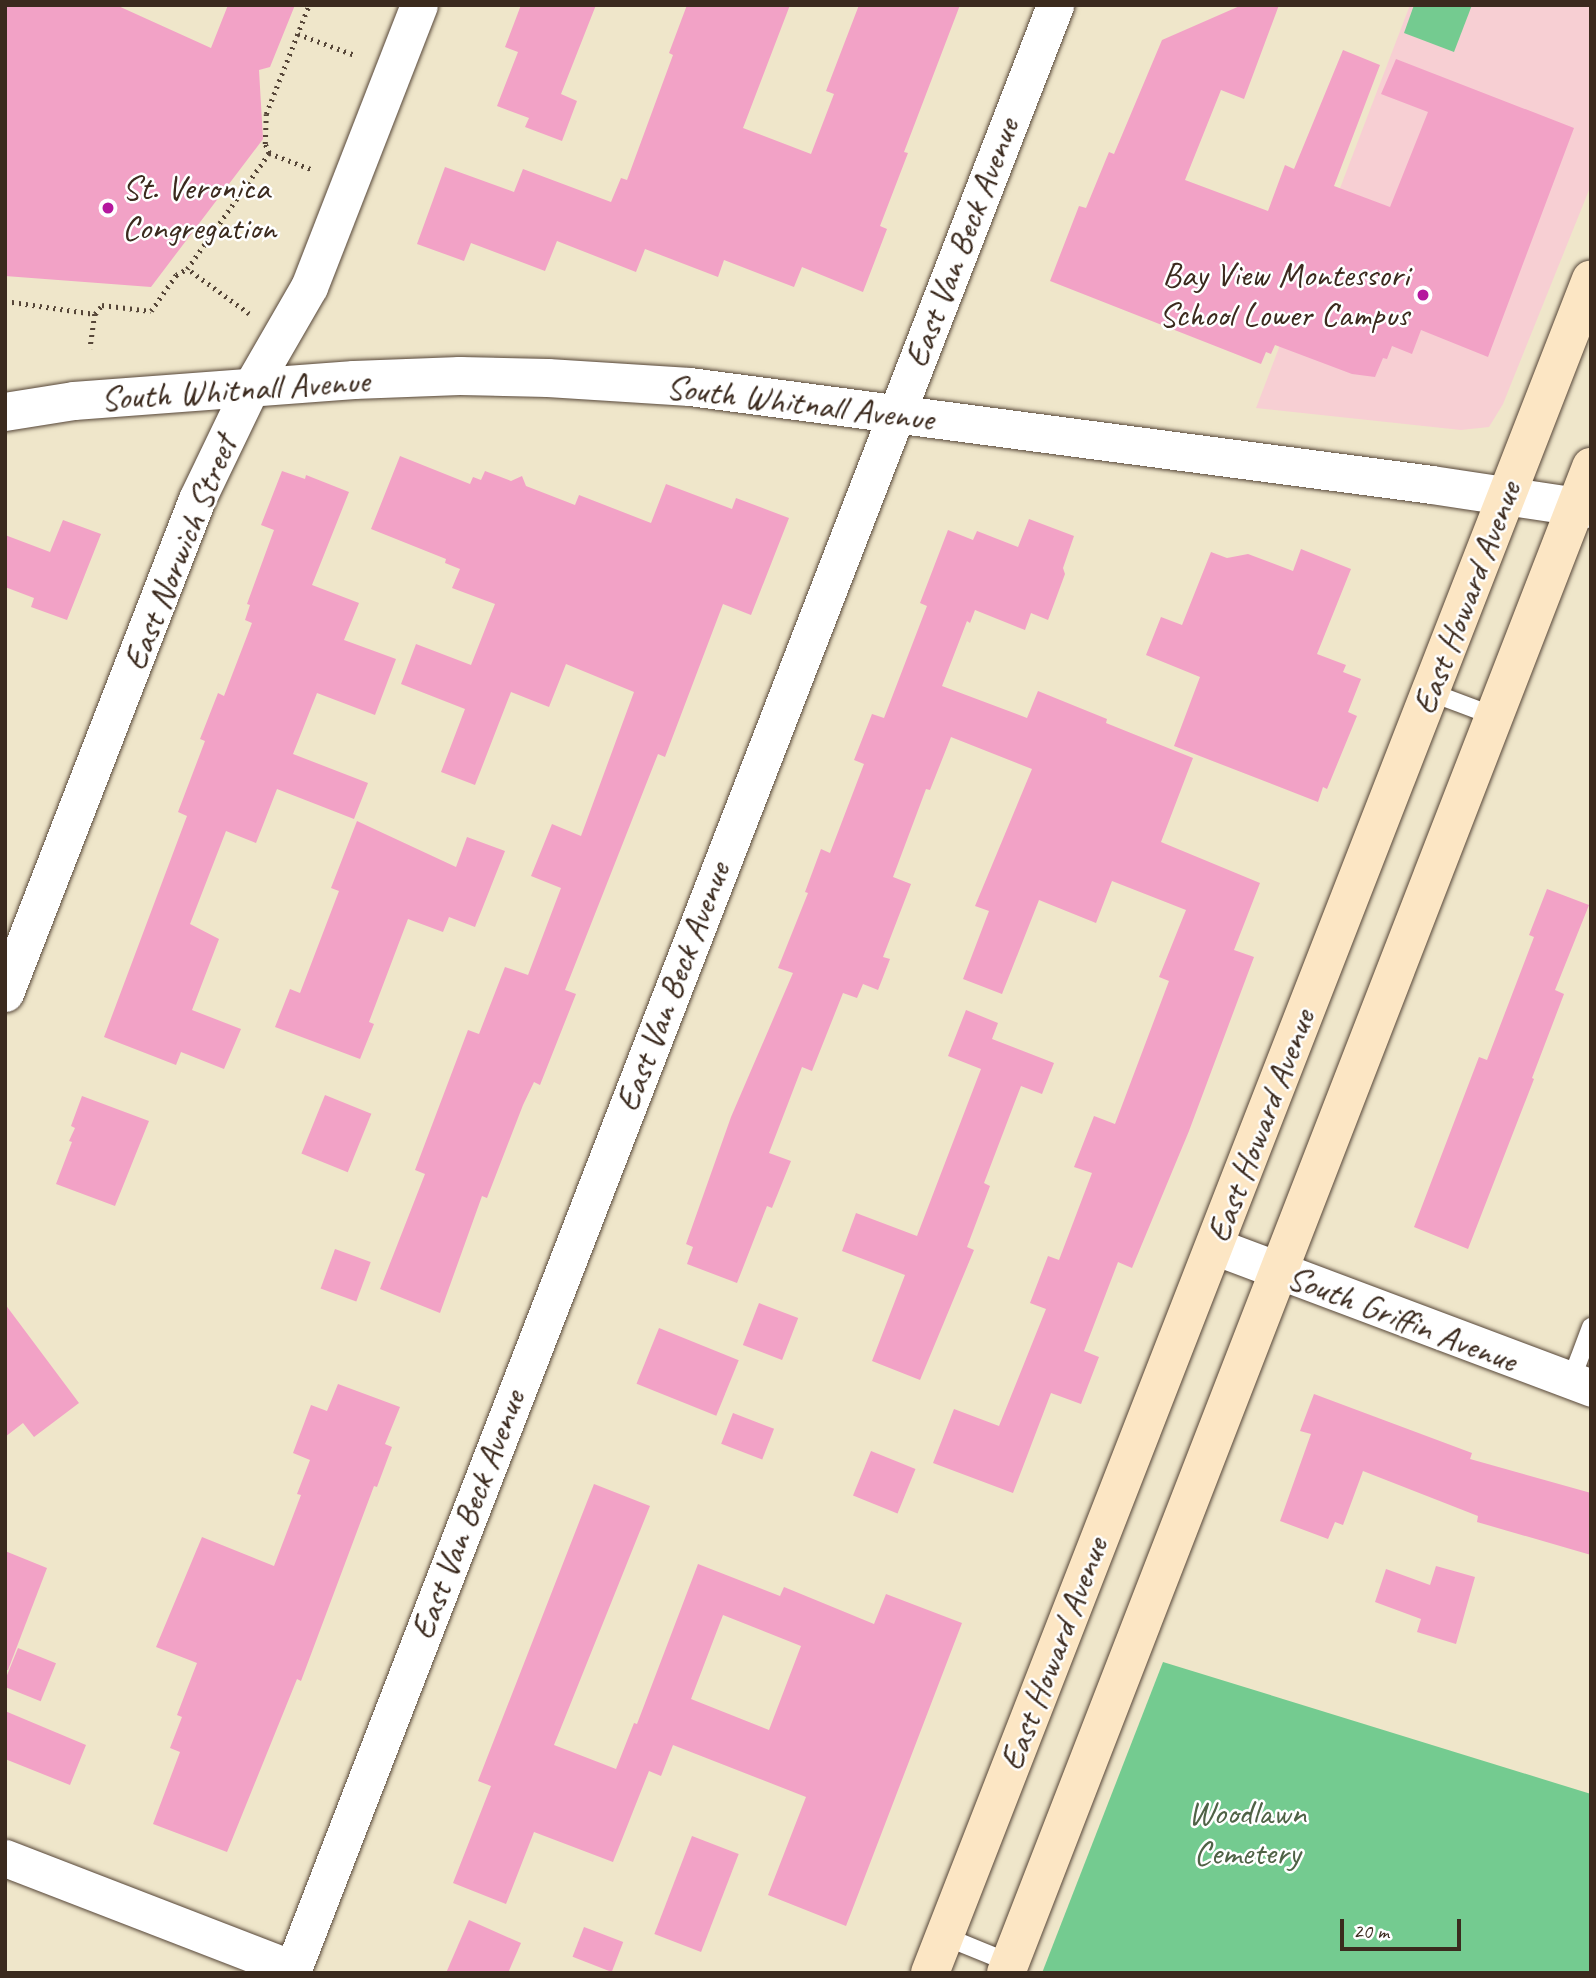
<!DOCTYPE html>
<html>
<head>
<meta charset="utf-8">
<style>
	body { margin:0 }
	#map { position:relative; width:1596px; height:1978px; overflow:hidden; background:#efe6ca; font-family:Caveat,sans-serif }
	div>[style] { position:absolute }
	.built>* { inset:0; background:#f7cfd3 }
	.green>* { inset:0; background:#74cb90 }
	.building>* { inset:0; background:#f2a2c6; transform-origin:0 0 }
	.path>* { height:4.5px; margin-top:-2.25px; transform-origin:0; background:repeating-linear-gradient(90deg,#564638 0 2px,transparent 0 7px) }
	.roads { filter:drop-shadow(0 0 2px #564638) drop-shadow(0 0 2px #564638) }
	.service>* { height:18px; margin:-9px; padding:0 9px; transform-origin:9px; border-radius:9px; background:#fff }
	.minor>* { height:37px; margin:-18.5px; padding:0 18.5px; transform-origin:18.5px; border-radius:18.5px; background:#fff }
	.tertiary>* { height:38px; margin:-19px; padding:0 19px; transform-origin:19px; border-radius:19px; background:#fff }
	.secondary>* { height:38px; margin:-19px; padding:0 19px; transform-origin:19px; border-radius:19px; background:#fce6c4 }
	.dots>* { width:19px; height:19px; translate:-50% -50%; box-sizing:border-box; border:4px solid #fff; border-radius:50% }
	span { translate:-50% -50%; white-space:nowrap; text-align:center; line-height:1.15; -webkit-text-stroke:5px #fff; paint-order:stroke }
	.poi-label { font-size:35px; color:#3b2a1e }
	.left { translate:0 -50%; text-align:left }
	.right { translate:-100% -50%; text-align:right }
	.street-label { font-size:35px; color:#3b2a1e }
	.park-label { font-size:35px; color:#4f6246 }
	.frame { position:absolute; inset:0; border:7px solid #3b2a1e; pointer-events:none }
	.scale { position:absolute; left:1340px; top:1919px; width:121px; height:32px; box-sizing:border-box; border:4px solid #3b2a1e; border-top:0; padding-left:9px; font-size:21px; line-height:24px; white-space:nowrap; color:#3b2a1e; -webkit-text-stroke:5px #fff; paint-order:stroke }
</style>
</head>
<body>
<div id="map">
	<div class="built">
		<i style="clip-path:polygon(1410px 5px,1591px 5px,1591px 185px,1503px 404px,1489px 427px,1461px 430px,1256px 408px)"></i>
	</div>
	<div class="green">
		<i style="clip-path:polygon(1414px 5px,1472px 5px,1454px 52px,1404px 33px)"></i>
		<i style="clip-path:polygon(1163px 1662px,1591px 1794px,1591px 1973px,1042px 1973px)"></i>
	</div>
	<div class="building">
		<i style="clip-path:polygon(5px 5px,116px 5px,211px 48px,228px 5px,295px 5px,270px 67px,259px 70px,263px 139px,151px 287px,5px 276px)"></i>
		<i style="clip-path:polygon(521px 5px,596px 5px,561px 94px,577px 101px,562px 141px,525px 127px,529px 118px,497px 106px,518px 52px,505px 47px)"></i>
		<i style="clip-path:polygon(687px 5px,790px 5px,743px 128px,811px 154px,834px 94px,826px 91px,859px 5px,960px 5px,904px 152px,908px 153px,880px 226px,887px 229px,863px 292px,802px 267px,794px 287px,724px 260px,718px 277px,645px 249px,636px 272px,557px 241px,545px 271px,471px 243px,464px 261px,417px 244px,445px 167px,514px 192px,523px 169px,611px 202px,621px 178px,627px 180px,673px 55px,669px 53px)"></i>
		<i style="clip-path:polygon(1242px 5px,1279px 5px,1244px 99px,1221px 90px,1185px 180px,1268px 211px,1285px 165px,1294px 169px,1343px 50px,1380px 65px,1334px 186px,1390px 207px,1428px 112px,1381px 94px,1396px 59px,1574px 128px,1488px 357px,1421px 330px,1412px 354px,1392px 346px,1387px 359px,1383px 358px,1375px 377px,1352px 374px,1275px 345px,1271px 354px,1266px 352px,1261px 364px,1050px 281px,1079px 206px,1086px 208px,1109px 152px,1114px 154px,1162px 40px)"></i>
		<i style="clip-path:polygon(400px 456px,470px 484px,473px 477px,481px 480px,485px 471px,511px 481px,522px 476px,526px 486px,575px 505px,579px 495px,651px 523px,666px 484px,732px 509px,736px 498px,789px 518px,751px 615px,723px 604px,665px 757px,658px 754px,565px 990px,576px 994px,540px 1085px,534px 1082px,523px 1105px,487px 1198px,482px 1196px,440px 1313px,380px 1289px,425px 1174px,415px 1170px,468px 1030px,479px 1034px,505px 967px,528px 975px,561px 888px,531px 876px,552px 824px,581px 836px,634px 692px,566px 664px,549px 707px,511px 692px,475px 785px,441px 772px,465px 709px,401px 684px,416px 644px,471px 665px,495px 604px,452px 588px,460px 569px,445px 563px,446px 559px,371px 529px)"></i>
		<i style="clip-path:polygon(282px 471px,305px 479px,306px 475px,349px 492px,312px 585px,359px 603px,344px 640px,396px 659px,375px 715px,317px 693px,293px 754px,368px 783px,354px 819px,277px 789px,256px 843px,226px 831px,190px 924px,219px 939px,192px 1010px,241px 1029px,224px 1069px,181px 1052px,176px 1065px,104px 1037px,187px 816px,178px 812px,205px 741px,200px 739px,218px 693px,224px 696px,252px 623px,245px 620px,250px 605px,247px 604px,274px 530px,261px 525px)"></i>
		<i style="clip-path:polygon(1029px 519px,1074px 536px,1063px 568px,1065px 574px,1048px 620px,1031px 613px,1025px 630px,975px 610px,970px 623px,967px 621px,942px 686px,1027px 718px,1038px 691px,1107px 719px,1106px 723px,1193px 758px,1161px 842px,1260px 883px,1234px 950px,1254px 957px,1189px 1131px,1132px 1268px,1118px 1262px,1084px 1351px,1099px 1357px,1081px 1404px,1051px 1393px,1013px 1493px,933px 1463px,954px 1409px,999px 1426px,1046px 1309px,1030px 1303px,1048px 1256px,1059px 1260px,1092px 1173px,1074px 1167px,1094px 1116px,1115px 1124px,1169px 981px,1159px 977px,1186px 910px,1112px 881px,1096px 923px,1039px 900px,1002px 994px,963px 979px,989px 911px,975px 906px,1032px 769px,951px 737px,930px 790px,926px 789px,893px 877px,911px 884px,883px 957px,890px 959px,878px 990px,863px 984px,857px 998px,843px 993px,812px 1071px,802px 1067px,769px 1153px,791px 1161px,772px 1208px,767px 1206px,737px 1283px,687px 1264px,693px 1247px,686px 1244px,731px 1117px,793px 973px,778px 968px,808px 893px,805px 892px,821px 849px,830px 853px,864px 764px,854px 760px,872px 714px,884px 718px,927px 606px,920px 603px,948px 530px,973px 540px,977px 531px,1018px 547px)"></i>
		<i style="clip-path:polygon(63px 520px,101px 534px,67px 620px,31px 607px,34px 598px,5px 587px,5px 535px,50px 552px)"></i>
		<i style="clip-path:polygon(1301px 549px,1351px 569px,1317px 654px,1346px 665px,1343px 672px,1361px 679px,1348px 712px,1357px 716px,1327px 789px,1323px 787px,1318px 802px,1174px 746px,1200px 677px,1146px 655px,1161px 617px,1182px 625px,1211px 552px,1227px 558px,1248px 554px,1293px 571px)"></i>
		<i style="clip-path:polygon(357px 821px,456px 867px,467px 837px,505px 851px,475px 927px,449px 917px,443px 932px,408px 919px,369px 1022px,374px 1024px,360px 1059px,275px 1027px,290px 989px,300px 993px,339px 891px,331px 888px)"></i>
		<i style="clip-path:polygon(1547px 889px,1589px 905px,1555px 990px,1564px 994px,1532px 1078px,1534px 1079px,1468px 1249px,1414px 1227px,1479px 1057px,1487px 1060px,1534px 937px,1529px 935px)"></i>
		<i style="clip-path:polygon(966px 1010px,998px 1023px,992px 1039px,1054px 1063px,1042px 1094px,1021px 1086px,984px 1183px,990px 1186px,967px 1247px,974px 1250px,920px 1380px,872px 1361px,905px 1275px,842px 1251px,856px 1213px,917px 1236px,981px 1069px,948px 1056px)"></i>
		<i style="left:325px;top:1095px;width:50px;height:63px;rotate:22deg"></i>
		<i style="clip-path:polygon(82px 1096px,149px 1121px,115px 1206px,56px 1184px,72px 1142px,69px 1141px,75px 1128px,71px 1126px)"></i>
		<i style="left:335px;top:1249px;width:38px;height:42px;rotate:20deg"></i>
		<i style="left:759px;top:1303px;width:42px;height:45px;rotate:21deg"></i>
		<i style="clip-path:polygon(5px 1304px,79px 1403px,34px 1437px,23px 1423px,5px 1437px)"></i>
		<i style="left:659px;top:1328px;width:86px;height:60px;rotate:22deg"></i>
		<i style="clip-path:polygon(338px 1384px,400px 1407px,385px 1444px,392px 1447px,377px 1487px,374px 1486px,301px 1681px,297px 1679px,227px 1852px,153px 1824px,180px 1752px,170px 1748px,182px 1717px,177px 1715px,197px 1663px,156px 1647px,202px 1537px,274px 1566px,301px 1495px,297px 1494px,310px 1460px,293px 1453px,311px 1405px,327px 1411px)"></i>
		<i style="clip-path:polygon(1314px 1394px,1472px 1453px,1470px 1459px,1591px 1493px,1591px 1555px,1477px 1522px,1478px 1516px,1363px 1471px,1343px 1525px,1335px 1522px,1328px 1539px,1280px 1521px,1311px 1434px,1300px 1431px)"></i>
		<i style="left:733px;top:1413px;width:44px;height:33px;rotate:21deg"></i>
		<i style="left:871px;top:1451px;width:48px;height:48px;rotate:22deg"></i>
		<i style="clip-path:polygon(evenodd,594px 1484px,650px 1506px,554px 1745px,616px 1769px,634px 1723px,637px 1724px,698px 1564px,780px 1596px,784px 1587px,874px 1624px,886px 1594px,962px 1623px,846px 1926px,768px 1895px,806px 1797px,673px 1745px,661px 1776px,649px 1771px,613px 1862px,534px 1832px,506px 1904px,453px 1883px,491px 1786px,478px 1781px,594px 1484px,723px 1615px,801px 1646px,769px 1730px,691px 1699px,723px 1615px)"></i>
		<i style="clip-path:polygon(5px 1551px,47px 1568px,8px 1670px,5px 1670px)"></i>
		<i style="clip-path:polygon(1436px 1566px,1475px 1577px,1456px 1644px,1417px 1632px,1421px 1619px,1375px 1602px,1386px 1569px,1430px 1585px)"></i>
		<i style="left:18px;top:1648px;width:41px;height:41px;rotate:22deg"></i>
		<i style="clip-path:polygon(5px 1711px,86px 1745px,70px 1785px,5px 1759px)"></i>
		<i style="left:692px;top:1836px;width:50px;height:105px;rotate:21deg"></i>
		<i style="clip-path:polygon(469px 1920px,521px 1943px,508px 1973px,446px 1973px)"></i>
		<i style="left:584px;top:1927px;width:42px;height:32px;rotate:21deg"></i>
	</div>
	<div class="path">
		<i style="left:298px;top:34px;width:61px;rotate:20.2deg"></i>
		<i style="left:269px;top:153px;width:10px;rotate:-114deg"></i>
		<i style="left:265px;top:144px;width:30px;rotate:-88deg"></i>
		<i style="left:266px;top:114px;width:117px;rotate:-68.5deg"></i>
		<i style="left:5px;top:301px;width:91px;rotate:8.2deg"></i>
		<i style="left:95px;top:314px;width:35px;rotate:98deg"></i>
		<i style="left:95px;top:314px;width:11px;rotate:-52deg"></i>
		<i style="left:102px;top:305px;width:49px;rotate:7deg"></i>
		<i style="left:151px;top:311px;width:44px;rotate:-55.2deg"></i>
		<i style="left:176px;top:275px;width:13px;rotate:-29deg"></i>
		<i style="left:249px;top:314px;width:77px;rotate:-144deg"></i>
		<i style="left:187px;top:269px;width:142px;rotate:-54.7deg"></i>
		<i style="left:269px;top:153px;width:45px;rotate:20.9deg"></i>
	</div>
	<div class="roads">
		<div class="service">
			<i style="left:1430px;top:692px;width:68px;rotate:20.6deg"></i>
			<i style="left:1570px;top:1383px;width:60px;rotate:-69.4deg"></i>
			<i style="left:944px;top:1936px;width:71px;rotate:22.2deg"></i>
		</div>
		<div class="minor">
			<i style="left:5px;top:993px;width:530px;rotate:-68.76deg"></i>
			<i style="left:197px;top:499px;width:122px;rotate:-64.3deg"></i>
			<i style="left:250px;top:389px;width:118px;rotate:-60deg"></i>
			<i style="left:309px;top:287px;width:303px;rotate:-68.7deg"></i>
			<i style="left:1214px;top:1246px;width:403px;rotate:20.6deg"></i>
			<i style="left:5px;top:1858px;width:309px;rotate:21.1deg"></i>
			<i style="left:293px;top:1969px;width:2107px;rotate:-68.79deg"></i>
		</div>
		<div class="tertiary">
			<i style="left:5px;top:412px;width:70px;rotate:-9.1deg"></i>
			<i style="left:74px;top:401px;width:281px;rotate:-4.3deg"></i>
			<i style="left:354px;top:380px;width:106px;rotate:-2.2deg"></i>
			<i style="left:460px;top:376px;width:88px;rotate:1.3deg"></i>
			<i style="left:548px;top:378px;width:142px;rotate:3.6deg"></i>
			<i style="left:690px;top:387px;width:748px;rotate:7.52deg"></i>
			<i style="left:1432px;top:485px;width:161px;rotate:8.6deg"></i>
		</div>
		<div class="secondary">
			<i style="left:930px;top:1973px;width:1818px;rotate:-68.68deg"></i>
			<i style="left:1006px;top:1973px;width:1616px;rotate:-68.77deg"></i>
		</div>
	</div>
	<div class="dots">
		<i style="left:108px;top:208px;background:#b5179e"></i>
		<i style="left:1423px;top:295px;background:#b5179e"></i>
	</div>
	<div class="poi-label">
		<span class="left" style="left:122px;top:208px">St. Veronica<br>Congregation</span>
		<span class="right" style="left:1409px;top:295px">Bay View Montessori<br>School Lower Campus</span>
	</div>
	<div class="street-label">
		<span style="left:962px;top:243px;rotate:-69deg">East Van Beck Avenue</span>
		<span style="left:235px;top:390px;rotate:-4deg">South Whitnall Avenue</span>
		<span style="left:800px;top:403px;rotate:7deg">South Whitnall Avenue</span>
		<span style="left:180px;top:553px;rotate:-68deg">East Norwich Street</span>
		<span style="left:1467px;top:598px;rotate:-69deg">East Howard Avenue</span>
		<span style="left:673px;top:987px;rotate:-69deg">East Van Beck Avenue</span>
		<span style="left:1261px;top:1126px;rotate:-69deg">East Howard Avenue</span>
		<span style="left:1402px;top:1319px;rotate:21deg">South Griffin Avenue</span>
		<span style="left:468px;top:1515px;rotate:-69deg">East Van Beck Avenue</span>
		<span style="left:1054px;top:1654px;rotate:-69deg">East Howard Avenue</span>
	</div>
	<div class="park-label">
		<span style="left:1247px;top:1833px">Woodlawn<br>Cemetery</span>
	</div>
	<div class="frame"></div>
	<div class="scale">20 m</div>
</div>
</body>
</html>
